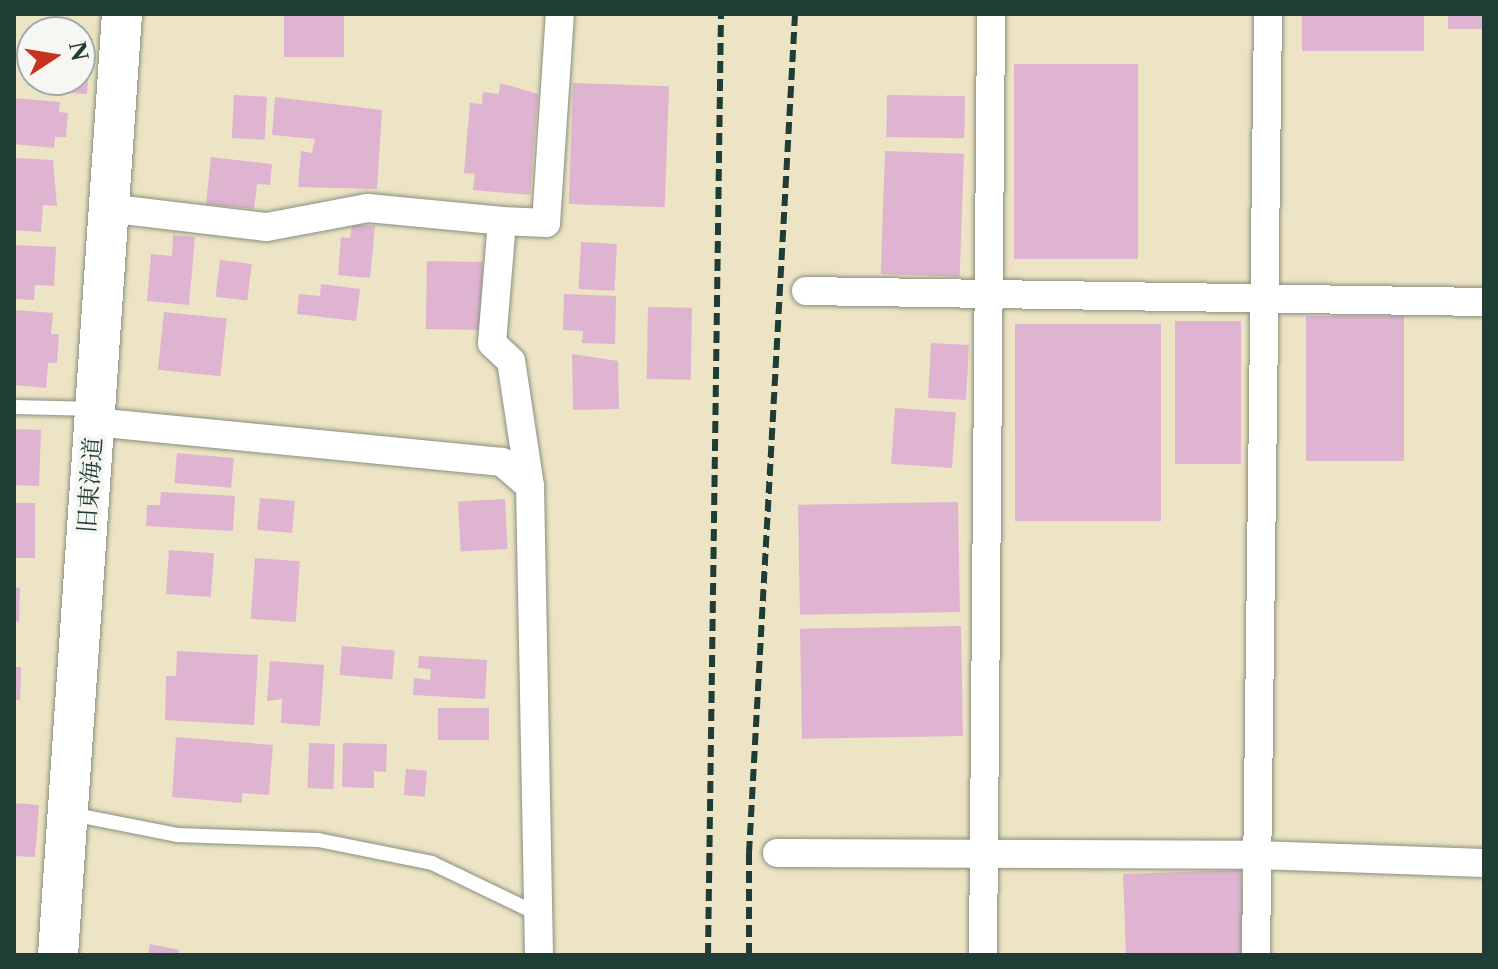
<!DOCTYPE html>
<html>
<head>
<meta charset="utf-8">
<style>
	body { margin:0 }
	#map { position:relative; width:1498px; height:969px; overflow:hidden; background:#ede3c5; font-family:"Libre Caslon Text","Noto Serif JP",serif }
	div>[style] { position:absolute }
	.building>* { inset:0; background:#dfb4d1; transform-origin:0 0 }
	.roads { filter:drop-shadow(0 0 2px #86907c) drop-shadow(0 0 2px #86907c) }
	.lane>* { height:14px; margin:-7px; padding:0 7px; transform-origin:7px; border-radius:7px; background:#fff }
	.street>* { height:28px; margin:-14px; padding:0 14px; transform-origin:14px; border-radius:14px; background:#fff }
	.secondary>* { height:40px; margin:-20px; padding:0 20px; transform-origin:20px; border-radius:20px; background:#fff }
	.rail>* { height:6px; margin-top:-3px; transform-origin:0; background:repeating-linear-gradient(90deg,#1f3d34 0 12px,transparent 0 18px) }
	span { translate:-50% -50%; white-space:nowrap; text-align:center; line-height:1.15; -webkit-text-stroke:8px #f6f6f2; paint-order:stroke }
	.street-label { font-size:24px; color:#1f3d34 }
	.frame { position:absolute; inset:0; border:16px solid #1f3d34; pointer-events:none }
	.north { position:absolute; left:16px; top:16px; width:80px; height:80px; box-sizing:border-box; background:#f6f6f2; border:2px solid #a0aca6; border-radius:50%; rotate:78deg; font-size:22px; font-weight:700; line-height:32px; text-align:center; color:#1f3d34 }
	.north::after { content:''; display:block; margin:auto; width:28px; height:36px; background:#c8321e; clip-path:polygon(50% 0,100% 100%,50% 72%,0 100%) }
</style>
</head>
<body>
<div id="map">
	<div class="building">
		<i style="left:284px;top:14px;width:60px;height:43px"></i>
		<i style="left:1302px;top:14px;width:122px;height:37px"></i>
		<i style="left:1448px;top:14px;width:36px;height:15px"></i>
		<i style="clip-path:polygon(80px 50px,90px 51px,87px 94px,46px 91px,47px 80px,80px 80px)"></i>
		<i style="left:1014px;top:64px;width:124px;height:195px"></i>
		<i style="clip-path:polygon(500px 83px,538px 94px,530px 195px,473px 190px,475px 174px,464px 173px,470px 103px,482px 104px,483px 92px,499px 94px)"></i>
		<i style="left:573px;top:83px;width:96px;height:121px;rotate:2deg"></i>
		<i style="left:234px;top:95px;width:33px;height:43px;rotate:3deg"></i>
		<i style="left:887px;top:95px;width:78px;height:42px;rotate:1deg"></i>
		<i style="clip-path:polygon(275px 97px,382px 110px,377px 189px,298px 187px,301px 151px,312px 153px,315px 139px,272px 135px)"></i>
		<i style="clip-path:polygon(14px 98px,60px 102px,59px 112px,68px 113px,66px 137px,55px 137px,54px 148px,14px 144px)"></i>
		<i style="left:885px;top:151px;width:79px;height:123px;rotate:2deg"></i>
		<i style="clip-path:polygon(211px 157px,272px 164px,270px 185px,257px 184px,254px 209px,206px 204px)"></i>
		<i style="clip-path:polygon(14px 158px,53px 160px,57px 206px,43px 205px,41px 232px,14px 230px)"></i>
		<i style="clip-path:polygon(352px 224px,375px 226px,370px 278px,338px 275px,341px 237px,350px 238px)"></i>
		<i style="clip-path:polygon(173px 235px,195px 237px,189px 305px,147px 301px,151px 254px,172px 256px)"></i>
		<i style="left:581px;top:242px;width:36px;height:47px;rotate:3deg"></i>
		<i style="clip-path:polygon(14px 245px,56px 247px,54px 286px,35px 285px,34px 300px,14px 299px)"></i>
		<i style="left:220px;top:260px;width:32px;height:37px;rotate:7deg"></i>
		<i style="left:427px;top:261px;width:56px;height:68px;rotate:1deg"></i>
		<i style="clip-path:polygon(321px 284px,360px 289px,356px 321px,297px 314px,299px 294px,320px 296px)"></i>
		<i style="clip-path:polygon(564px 294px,616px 296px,615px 344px,582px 343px,583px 331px,563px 330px)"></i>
		<i style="left:648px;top:307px;width:44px;height:72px;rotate:1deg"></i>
		<i style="clip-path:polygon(14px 310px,53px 313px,51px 334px,59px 334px,57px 363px,48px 363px,46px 388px,14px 385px)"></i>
		<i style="left:164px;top:312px;width:63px;height:58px;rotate:6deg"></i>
		<i style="left:1404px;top:316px;width:145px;height:98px;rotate:90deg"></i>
		<i style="left:1241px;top:321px;width:143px;height:66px;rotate:90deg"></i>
		<i style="left:1015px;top:324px;width:146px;height:197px"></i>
		<i style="left:931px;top:343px;width:38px;height:55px;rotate:3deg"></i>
		<i style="clip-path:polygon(572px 354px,618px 361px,619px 409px,573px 410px)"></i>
		<i style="left:895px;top:408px;width:61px;height:56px;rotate:4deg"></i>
		<i style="left:14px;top:429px;width:27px;height:56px;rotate:2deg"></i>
		<i style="left:177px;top:453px;width:57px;height:30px;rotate:5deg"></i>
		<i style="clip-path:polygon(161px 492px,235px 496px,233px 531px,146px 526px,147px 505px,160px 505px)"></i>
		<i style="left:260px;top:498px;width:35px;height:32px;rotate:5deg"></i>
		<i style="left:505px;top:499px;width:50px;height:47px;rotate:87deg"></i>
		<i style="left:958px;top:502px;width:110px;height:160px;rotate:89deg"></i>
		<i style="left:14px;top:503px;width:21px;height:55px"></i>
		<i style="left:169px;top:550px;width:45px;height:44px;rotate:4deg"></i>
		<i style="left:255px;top:558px;width:45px;height:61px;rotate:4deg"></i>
		<i style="clip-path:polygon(14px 587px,20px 588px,19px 622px,14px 621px)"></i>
		<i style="left:961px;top:626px;width:110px;height:161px;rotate:89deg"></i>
		<i style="left:342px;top:646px;width:53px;height:29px;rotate:5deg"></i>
		<i style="clip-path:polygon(177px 651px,258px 655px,254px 725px,165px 720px,166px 676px,176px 676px)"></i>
		<i style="clip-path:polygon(419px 656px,487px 660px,485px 699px,413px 695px,414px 678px,430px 680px,431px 669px,418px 668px)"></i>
		<i style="clip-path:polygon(270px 661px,324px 665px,320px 726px,281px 723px,282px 699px,267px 701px)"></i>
		<i style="clip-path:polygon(14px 667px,21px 667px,20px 701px,14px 699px)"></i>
		<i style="left:438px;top:708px;width:51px;height:32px"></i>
		<i style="clip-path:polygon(176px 737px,273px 745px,269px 795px,242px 793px,242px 803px,172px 797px)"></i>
		<i style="left:309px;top:743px;width:26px;height:45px;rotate:2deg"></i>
		<i style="clip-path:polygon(343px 743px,387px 744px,386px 772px,374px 771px,374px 788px,342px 787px)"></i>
		<i style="left:406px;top:769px;width:21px;height:26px;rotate:5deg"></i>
		<i style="clip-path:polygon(14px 803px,39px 805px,35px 857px,14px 856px)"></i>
		<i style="left:1241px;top:870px;width:85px;height:118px;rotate:88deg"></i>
		<i style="clip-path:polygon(150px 944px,179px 950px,178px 955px,148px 955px)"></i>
	</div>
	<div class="roads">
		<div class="lane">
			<i style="left:14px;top:407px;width:80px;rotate:1.4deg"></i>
			<i style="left:71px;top:814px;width:108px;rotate:11.2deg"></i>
			<i style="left:177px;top:835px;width:141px;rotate:2deg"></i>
			<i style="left:318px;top:840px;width:116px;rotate:11.4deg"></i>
			<i style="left:432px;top:863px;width:118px;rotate:25.7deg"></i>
		</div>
		<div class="street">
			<i style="left:107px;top:208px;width:161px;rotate:6.8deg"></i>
			<i style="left:267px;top:227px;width:103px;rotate:-10.7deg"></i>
			<i style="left:368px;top:208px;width:135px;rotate:5.5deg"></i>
			<i style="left:806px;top:291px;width:678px;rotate:0.93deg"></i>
			<i style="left:94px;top:422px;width:410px;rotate:5.6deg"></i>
			<i style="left:502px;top:462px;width:37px;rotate:41deg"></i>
			<i style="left:530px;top:486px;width:469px;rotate:88.9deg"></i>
			<i style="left:530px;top:486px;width:126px;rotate:-98.6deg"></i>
			<i style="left:511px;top:361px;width:26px;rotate:-137deg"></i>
			<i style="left:492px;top:343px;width:122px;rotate:-85.3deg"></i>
			<i style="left:502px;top:221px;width:44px;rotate:2.6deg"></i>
			<i style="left:546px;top:223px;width:209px;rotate:-86.2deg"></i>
			<i style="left:777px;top:853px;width:478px;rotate:0.2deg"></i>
			<i style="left:1255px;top:855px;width:229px;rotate:2deg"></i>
			<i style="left:983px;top:955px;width:941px;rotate:-89.51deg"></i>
			<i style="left:1256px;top:955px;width:941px;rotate:-89.27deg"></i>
		</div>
		<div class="secondary">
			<i style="left:58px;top:955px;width:943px;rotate:-86.11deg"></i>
		</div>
	</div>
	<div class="rail">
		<i style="left:708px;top:955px;width:941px;rotate:-89.21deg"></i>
		<i style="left:749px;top:955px;width:102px;rotate:-90deg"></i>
		<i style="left:749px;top:853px;width:840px;rotate:-86.86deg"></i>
	</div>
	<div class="street-label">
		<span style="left:90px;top:485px;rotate:-86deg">旧東海道</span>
	</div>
	<div class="frame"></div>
	<div class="north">N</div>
</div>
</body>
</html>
